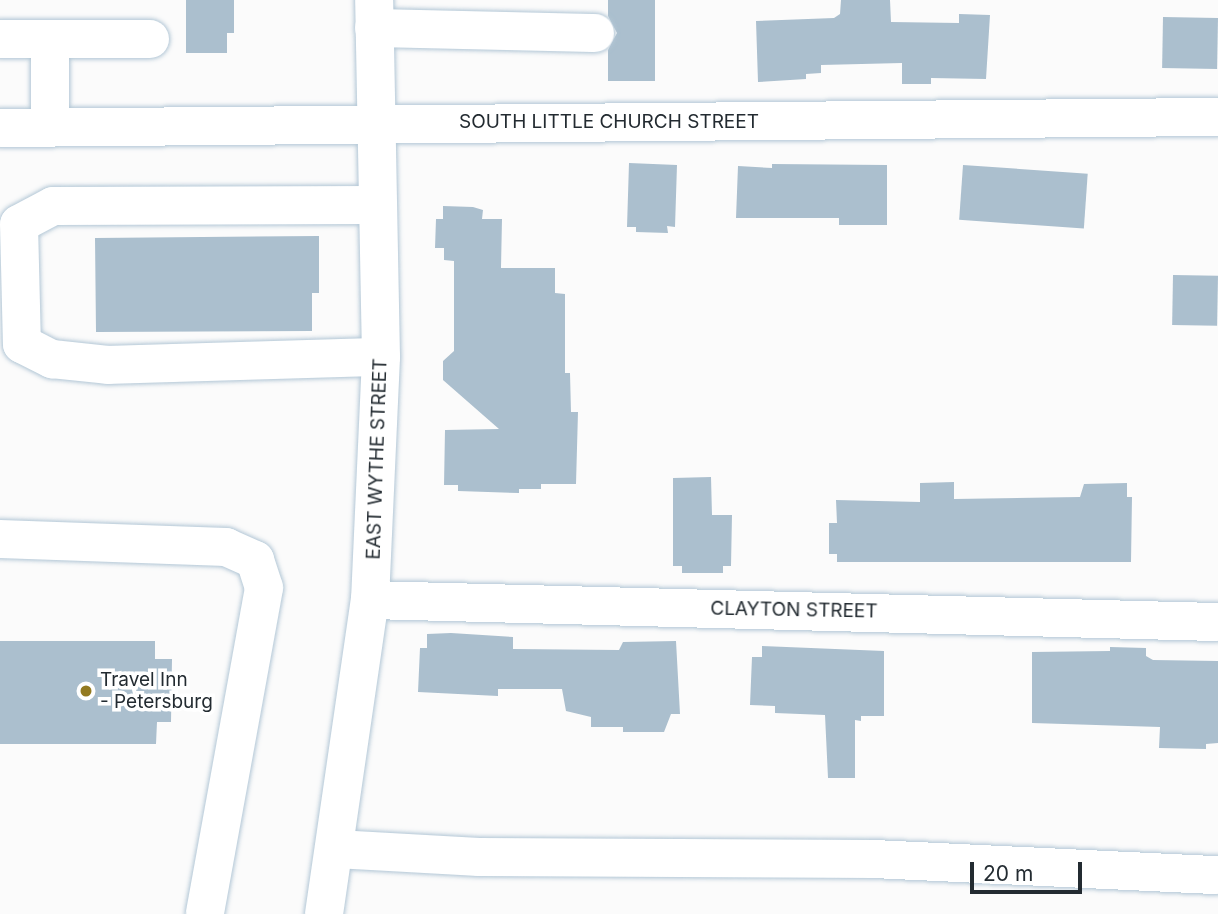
<!DOCTYPE html>
<html>
<head>
<meta charset="utf-8">
<style>
	body { margin:0 }
	#map { position:relative; width:1218px; height:914px; overflow:hidden; background:#fbfbfb; font-family:Inter,sans-serif }
	div>[style] { position:absolute }
	.building>* { inset:0; background:#abbfce; transform-origin:0 0 }
	.roads { filter:drop-shadow(0 0 2px #b3c7d6) drop-shadow(0 0 2px #b3c7d6) }
	.minor>* { height:38px; margin:-19px; padding:0 19px; transform-origin:19px; border-radius:19px; background:#fff }
	.highway>* { height:38px; margin:-19px; padding:0 19px; transform-origin:19px; border-radius:19px; background:#fff }
	.dots>* { width:19px; height:19px; translate:-50% -50%; box-sizing:border-box; border:4px solid #fff; border-radius:50% }
	span { translate:-50% -50%; white-space:nowrap; text-align:center; line-height:1.15; -webkit-text-stroke:7px #fff; paint-order:stroke }
	.street-label { font-size:19px; color:#232b31 }
	.poi-label { font-size:19px; color:#232b31 }
	.left { translate:0 -50%; text-align:left }
	.scale { position:absolute; left:970px; top:862px; width:112px; height:32px; box-sizing:border-box; border:4px solid #232b31; border-top:0; padding-left:9px; font-size:21px; line-height:24px; white-space:nowrap; color:#232b31; -webkit-text-stroke:5px #fff; paint-order:stroke }
</style>
</head>
<body>
<div id="map">
	<div class="building">
		<i style="clip-path:polygon(186px 0,234px 0,234px 33px,227px 33px,227px 53px,186px 53px)"></i>
		<i style="clip-path:polygon(608px 0,655px 0,655px 81px,608px 81px,608px 50px,617px 33px,608px 16px)"></i>
		<i style="clip-path:polygon(841px 0,890px 0,891px 22px,959px 23px,959px 14px,990px 15px,986px 79px,931px 78px,931px 84px,902px 84px,902px 63px,821px 65px,821px 73px,806px 74px,806px 79px,758px 82px,756px 21px,834px 18px,840px 14px)"></i>
		<i style="left:1163px;top:17px;width:55px;height:51px;rotate:1deg"></i>
		<i style="clip-path:polygon(629px 163px,677px 165px,675px 227px,667px 226px,668px 233px,636px 232px,636px 227px,627px 227px)"></i>
		<i style="clip-path:polygon(772px 164px,887px 165px,887px 225px,839px 225px,839px 218px,736px 218px,738px 166px,772px 168px)"></i>
		<i style="left:963px;top:165px;width:125px;height:55px;rotate:4deg"></i>
		<i style="clip-path:polygon(443px 206px,473px 207px,483px 210px,482px 219px,502px 219px,501px 268px,555px 268px,555px 293px,565px 294px,565px 373px,570px 373px,571px 412px,578px 412px,576px 484px,541px 484px,541px 489px,519px 489px,519px 493px,458px 491px,458px 485px,444px 485px,445px 430px,499px 429px,443px 380px,443px 361px,454px 351px,454px 261px,444px 260px,444px 248px,435px 248px,436px 219px,443px 219px)"></i>
		<i style="clip-path:polygon(319px 236px,319px 293px,312px 293px,312px 331px,96px 332px,95px 238px)"></i>
		<i style="left:1173px;top:275px;width:45px;height:50px;rotate:1deg"></i>
		<i style="clip-path:polygon(711px 477px,712px 515px,732px 515px,731px 566px,723px 566px,723px 573px,682px 573px,682px 566px,673px 566px,673px 478px)"></i>
		<i style="clip-path:polygon(954px 482px,954px 499px,1080px 497px,1084px 484px,1127px 483px,1127px 497px,1132px 497px,1131px 562px,837px 562px,837px 554px,829px 554px,829px 523px,837px 523px,836px 500px,920px 502px,920px 483px)"></i>
		<i style="clip-path:polygon(451px 633px,513px 637px,513px 649px,619px 650px,623px 642px,676px 641px,680px 714px,671px 714px,664px 732px,623px 732px,623px 727px,591px 727px,591px 717px,566px 711px,562px 689px,498px 689px,498px 696px,418px 692px,420px 648px,427px 648px,427px 634px)"></i>
		<i style="clip-path:polygon(0 641px,155px 641px,155px 659px,172px 659px,171px 722px,157px 722px,156px 744px,0 744px)"></i>
		<i style="clip-path:polygon(762px 646px,884px 651px,884px 716px,861px 716px,861px 721px,855px 720px,855px 778px,828px 778px,825px 715px,775px 713px,775px 706px,750px 705px,752px 657px,762px 657px)"></i>
		<i style="clip-path:polygon(1110px 647px,1146px 648px,1146px 656px,1153px 660px,1218px 661px,1218px 743px,1206px 744px,1206px 749px,1159px 748px,1160px 727px,1032px 723px,1032px 652px,1110px 651px)"></i>
	</div>
	<div class="roads">
		<div class="minor">
			<i style="left:374px;top:28px;width:221px;rotate:1.3deg"></i>
			<i style="left:0;top:39px;width:150px"></i>
			<i style="left:50px;top:39px;width:89px;rotate:90deg"></i>
			<i style="left:0;top:128px;width:1218px;rotate:-0.52deg"></i>
			<i style="left:375px;top:205px;width:322px;rotate:179.8deg"></i>
			<i style="left:53px;top:206px;width:38px;rotate:152deg"></i>
			<i style="left:19px;top:224px;width:120px;rotate:88.6deg"></i>
			<i style="left:22px;top:344px;width:34px;rotate:27deg"></i>
			<i style="left:52px;top:359px;width:56px;rotate:6.1deg"></i>
			<i style="left:108px;top:365px;width:273px;rotate:-1.7deg"></i>
			<i style="left:0;top:539px;width:226px;rotate:2deg"></i>
			<i style="left:226px;top:547px;width:32px;rotate:24deg"></i>
			<i style="left:255px;top:560px;width:29px;rotate:72deg"></i>
			<i style="left:264px;top:588px;width:331px;rotate:100.3deg"></i>
			<i style="left:370px;top:600px;width:848px;rotate:1.49deg"></i>
			<i style="left:336px;top:849px;width:143px;rotate:3.2deg"></i>
			<i style="left:479px;top:857px;width:395px;rotate:0.3deg"></i>
			<i style="left:874px;top:859px;width:344px;rotate:2.7deg"></i>
		</div>
		<div class="highway">
			<i style="left:324px;top:914px;width:317px;rotate:-81.7deg"></i>
			<i style="left:370px;top:600px;width:243px;rotate:-87.4deg"></i>
			<i style="left:381px;top:357px;width:357px;rotate:-91.1deg"></i>
		</div>
	</div>
	<div class="dots">
		<i style="left:86px;top:691px;background:#937a20"></i>
	</div>
	<div class="street-label">
		<span style="left:609px;top:122px">SOUTH LITTLE CHURCH STREET</span>
		<span style="left:377px;top:459px;rotate:-88deg">EAST WYTHE STREET</span>
		<span style="left:794px;top:610px;rotate:1deg">CLAYTON STREET</span>
	</div>
	<div class="poi-label">
		<span class="left" style="left:100px;top:691px">Travel Inn<br>- Petersburg</span>
	</div>
	<div class="scale">20 m</div>
</div>
</body>
</html>
